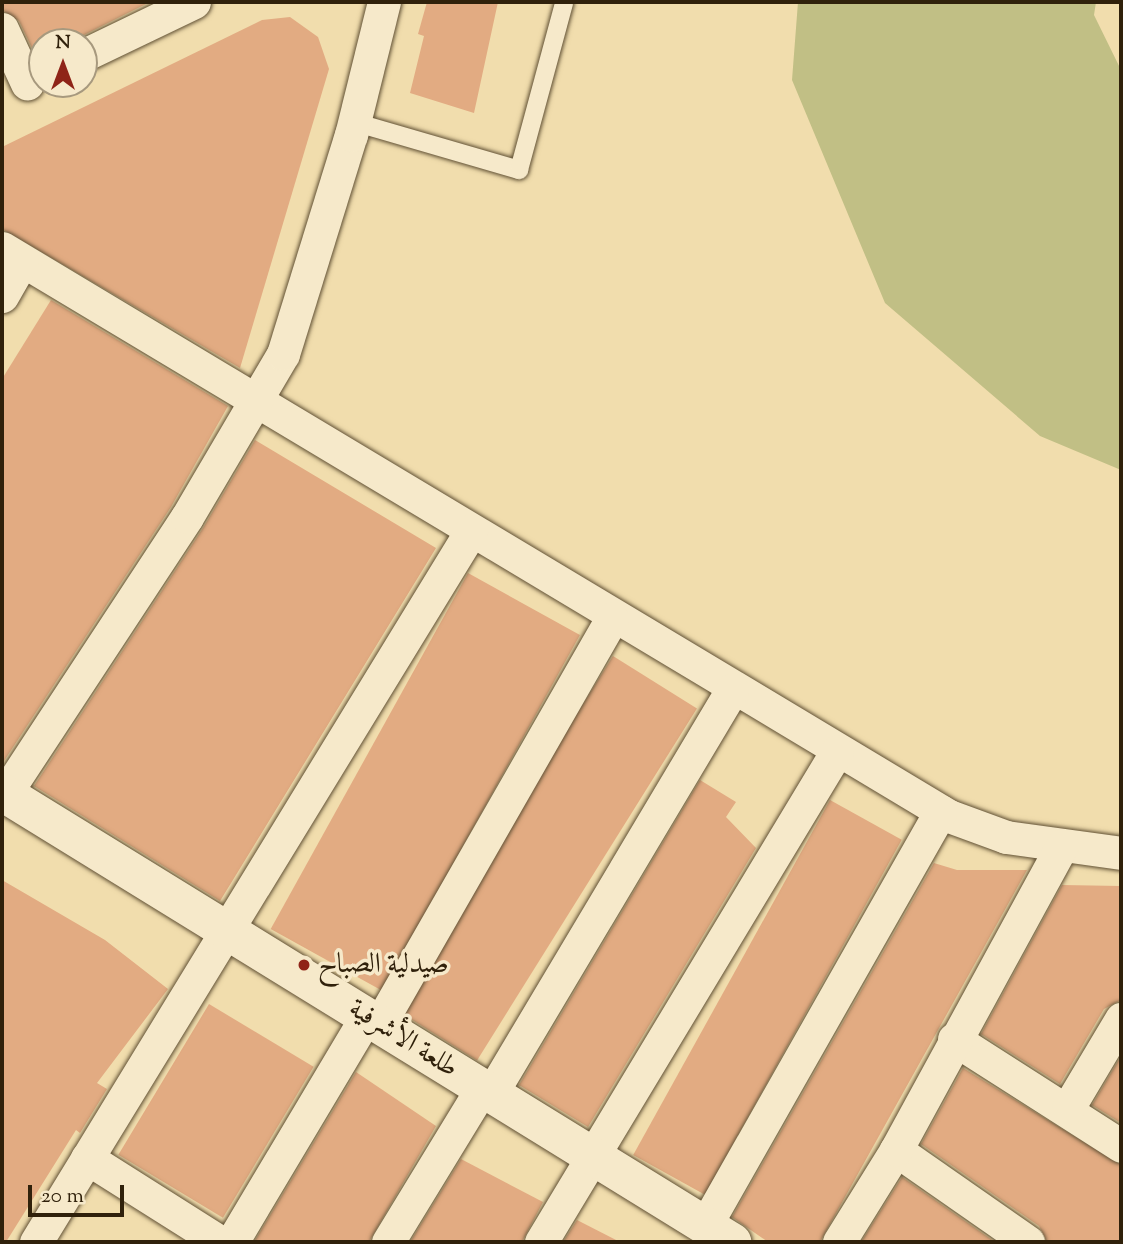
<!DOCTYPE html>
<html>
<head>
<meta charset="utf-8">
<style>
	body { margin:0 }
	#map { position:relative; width:1123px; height:1244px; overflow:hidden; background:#f1ddad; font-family:"Sorts Mill Goudy",Amiri,serif }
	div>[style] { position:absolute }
	.green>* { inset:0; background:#c1bf85 }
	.building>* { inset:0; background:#e2ab82; transform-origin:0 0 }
	.roads { filter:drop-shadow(0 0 2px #605034) drop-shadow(0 0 2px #605034) }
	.lane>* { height:18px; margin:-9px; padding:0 9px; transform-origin:9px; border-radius:9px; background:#f6e9ca }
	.street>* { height:33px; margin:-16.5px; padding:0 16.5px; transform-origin:16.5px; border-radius:16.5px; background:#f6e9ca }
	.secondary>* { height:38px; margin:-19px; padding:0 19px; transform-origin:19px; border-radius:19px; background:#f6e9ca }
	.dots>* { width:19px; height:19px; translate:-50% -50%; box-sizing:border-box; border:4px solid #f6e9ca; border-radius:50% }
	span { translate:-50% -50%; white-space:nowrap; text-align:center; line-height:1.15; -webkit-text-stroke:7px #f6e9ca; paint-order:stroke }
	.poi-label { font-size:28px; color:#30210b }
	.left { translate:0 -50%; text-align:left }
	.street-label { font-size:28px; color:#30210b }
	.frame { position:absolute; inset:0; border:4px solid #30210b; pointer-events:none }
	.north { position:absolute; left:28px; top:28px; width:70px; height:70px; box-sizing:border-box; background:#f6e9ca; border:2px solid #a7997e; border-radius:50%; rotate:0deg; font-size:19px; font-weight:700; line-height:28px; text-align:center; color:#30210b }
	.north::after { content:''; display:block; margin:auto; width:24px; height:32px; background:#8f2418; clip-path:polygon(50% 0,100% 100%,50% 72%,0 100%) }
	.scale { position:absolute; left:28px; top:1185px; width:96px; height:32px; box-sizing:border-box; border:4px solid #30210b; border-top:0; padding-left:9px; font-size:21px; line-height:24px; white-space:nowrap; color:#30210b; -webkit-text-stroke:5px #f6e9ca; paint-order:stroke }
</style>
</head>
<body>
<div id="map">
	<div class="green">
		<i style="clip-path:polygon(798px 2px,1096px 2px,1094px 15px,1121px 70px,1121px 470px,1040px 436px,885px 303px,792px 80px)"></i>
	</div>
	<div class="building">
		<i style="clip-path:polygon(2px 2px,150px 2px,70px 42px,42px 42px,40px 65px,19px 21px,2px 10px)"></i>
		<i style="clip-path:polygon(427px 2px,498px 2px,474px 113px,410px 93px,424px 36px,418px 34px)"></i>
		<i style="clip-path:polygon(290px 17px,318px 37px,329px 69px,240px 368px,2px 229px,2px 147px,262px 20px)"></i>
		<i style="clip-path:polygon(51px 300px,228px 406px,171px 507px,2px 764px,2px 379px)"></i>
		<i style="clip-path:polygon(255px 440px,436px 548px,220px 901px,34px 786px,203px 528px)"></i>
		<i style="left:468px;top:573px;width:128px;height:407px;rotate:29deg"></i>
		<i style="left:613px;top:656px;width:99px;height:415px;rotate:32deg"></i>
		<i style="clip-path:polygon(700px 780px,736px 802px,726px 817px,756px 848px,588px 1127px,519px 1085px)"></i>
		<i style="left:830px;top:800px;width:82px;height:406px;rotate:29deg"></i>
		<i style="clip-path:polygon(934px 863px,957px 870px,1027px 870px,820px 1242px,768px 1242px,732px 1217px)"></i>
		<i style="clip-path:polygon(2px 880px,105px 940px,168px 989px,97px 1083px,107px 1089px,80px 1133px,76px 1130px,6px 1242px,2px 1242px)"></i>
		<i style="clip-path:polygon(1062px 885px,1121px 886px,1121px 1000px,1104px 1009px,1060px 1084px,981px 1034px)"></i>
		<i style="left:209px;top:1004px;width:122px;height:176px;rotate:31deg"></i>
		<i style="clip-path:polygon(1121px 1056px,1121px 1123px,1092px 1105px)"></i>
		<i style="clip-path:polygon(963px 1068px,1121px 1165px,1121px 1242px,1047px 1242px,1039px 1226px,921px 1144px)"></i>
		<i style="clip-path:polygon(356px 1072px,436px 1126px,369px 1242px,254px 1242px)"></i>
		<i style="clip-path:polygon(461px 1159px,543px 1202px,522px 1242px,410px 1242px)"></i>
		<i style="clip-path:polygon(902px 1177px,995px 1242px,861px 1242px)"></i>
		<i style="clip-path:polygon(577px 1220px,620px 1242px,563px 1242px)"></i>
	</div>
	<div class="roads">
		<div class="lane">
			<i style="left:354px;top:122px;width:172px;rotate:16.2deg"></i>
			<i style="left:519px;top:170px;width:173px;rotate:-74.9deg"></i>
		</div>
		<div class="street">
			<i style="left:2px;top:29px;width:60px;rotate:65.2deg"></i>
			<i style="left:84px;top:55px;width:122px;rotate:-25.7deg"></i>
			<i style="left:2px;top:248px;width:1104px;rotate:30.95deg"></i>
			<i style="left:949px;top:816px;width:61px;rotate:20.2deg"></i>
			<i style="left:1006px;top:837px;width:116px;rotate:7.9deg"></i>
			<i style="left:2px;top:296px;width:40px;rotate:-60.3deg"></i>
			<i style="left:5px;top:794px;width:331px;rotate:-56.7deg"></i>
			<i style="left:187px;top:517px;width:189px;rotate:-59.5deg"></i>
			<i style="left:283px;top:354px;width:229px;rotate:-72.8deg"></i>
			<i style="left:351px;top:135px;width:137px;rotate:-76.1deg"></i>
			<i style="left:379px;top:1025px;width:469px;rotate:-60.2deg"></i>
			<i style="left:954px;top:1039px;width:198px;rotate:32.6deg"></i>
			<i style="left:491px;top:1094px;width:471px;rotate:-59.2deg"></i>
			<i style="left:1068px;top:1108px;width:104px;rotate:-59.2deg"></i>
			<i style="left:896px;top:1150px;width:161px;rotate:34.9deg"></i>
			<i style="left:87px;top:1158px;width:157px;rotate:32.3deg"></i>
			<i style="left:705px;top:1226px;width:477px;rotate:-60.4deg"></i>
			<i style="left:36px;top:1242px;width:834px;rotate:-58.54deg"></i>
			<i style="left:232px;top:1242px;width:262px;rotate:-59.2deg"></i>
			<i style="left:388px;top:1242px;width:180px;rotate:-58.6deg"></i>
			<i style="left:541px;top:1242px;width:573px;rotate:-58.92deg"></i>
			<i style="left:839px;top:1242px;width:108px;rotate:-58.2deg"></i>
			<i style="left:896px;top:1150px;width:347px;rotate:-61.4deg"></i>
		</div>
		<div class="secondary">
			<i style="left:2px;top:792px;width:858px;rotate:31.65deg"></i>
		</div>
	</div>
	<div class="dots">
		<i style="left:304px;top:965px;background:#8f2418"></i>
	</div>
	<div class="poi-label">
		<span class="left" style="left:318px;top:965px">صيدلية الصباح</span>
	</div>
	<div class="street-label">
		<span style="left:403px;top:1039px;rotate:32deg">طلعة الأشرفية</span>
	</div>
	<div class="frame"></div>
	<div class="north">N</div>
	<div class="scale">20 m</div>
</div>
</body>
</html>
